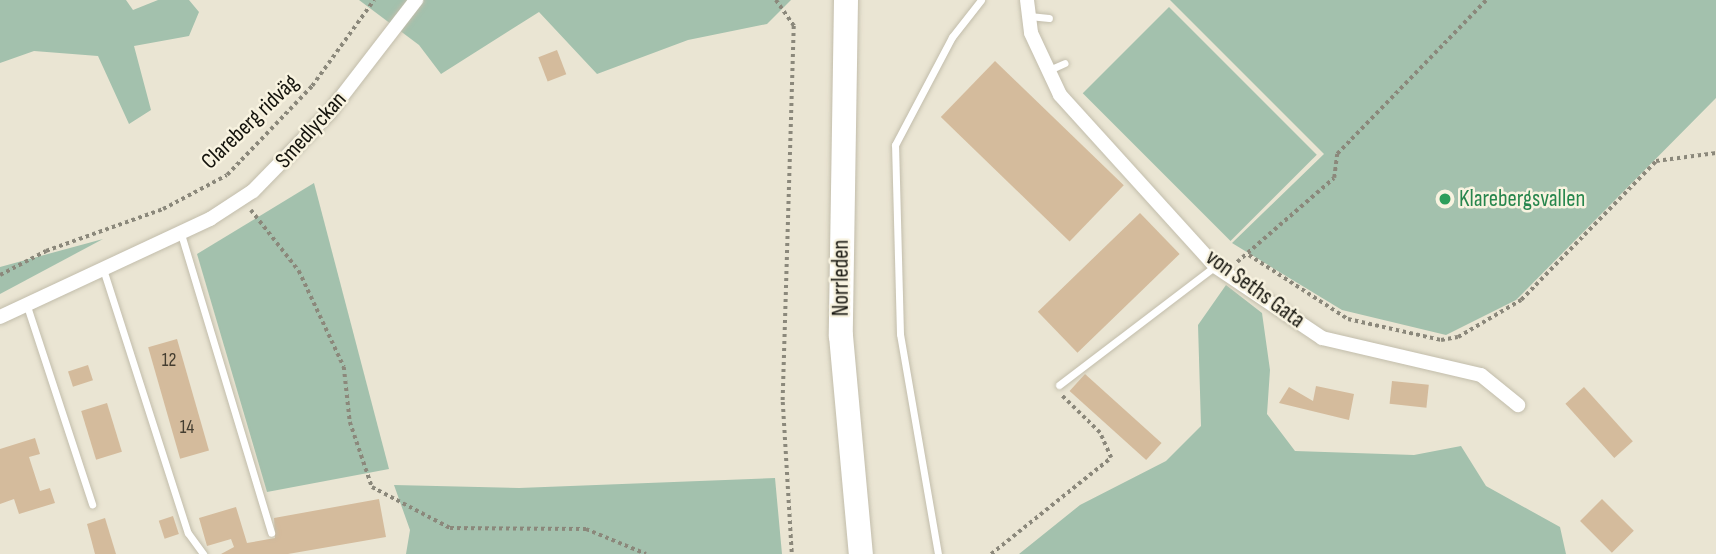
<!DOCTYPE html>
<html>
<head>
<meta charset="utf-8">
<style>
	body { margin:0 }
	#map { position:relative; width:1716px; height:554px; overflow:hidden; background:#eae5d3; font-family:"Sofia Sans Condensed",sans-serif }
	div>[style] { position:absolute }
	.green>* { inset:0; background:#a3c1ad; transform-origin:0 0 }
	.building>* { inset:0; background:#d4bb9c; transform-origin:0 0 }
	.path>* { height:3.5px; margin-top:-1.75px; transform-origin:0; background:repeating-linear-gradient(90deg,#8b887b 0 3.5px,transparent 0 7px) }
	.roads { filter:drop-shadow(0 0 2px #c2bdab) drop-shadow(0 0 2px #c2bdab) }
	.service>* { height:7px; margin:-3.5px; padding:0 3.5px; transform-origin:3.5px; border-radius:3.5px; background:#fff }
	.minor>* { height:14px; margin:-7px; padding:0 7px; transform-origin:7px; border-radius:7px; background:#fff }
	.trunk>* { height:24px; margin:-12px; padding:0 12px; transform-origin:12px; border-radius:12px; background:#fff }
	.dots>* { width:19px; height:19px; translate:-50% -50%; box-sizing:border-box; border:4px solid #f8f3e0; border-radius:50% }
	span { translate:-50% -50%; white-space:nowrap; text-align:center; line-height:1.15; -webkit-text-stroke:5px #f8f3e0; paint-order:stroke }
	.number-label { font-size:19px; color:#443d30 }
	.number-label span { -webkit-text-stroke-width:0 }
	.street-label { font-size:23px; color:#14130c }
	.leisure-label { font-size:23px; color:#27864d }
	.left { translate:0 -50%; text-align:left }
</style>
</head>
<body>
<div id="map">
	<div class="green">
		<i style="clip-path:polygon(0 0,126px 0,133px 10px,158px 0,189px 0,199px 12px,189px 36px,134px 46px,151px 110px,129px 124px,98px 56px,34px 51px,0 63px)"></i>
		<i style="clip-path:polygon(359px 0,791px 0,767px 24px,688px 40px,597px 74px,539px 12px,441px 74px,419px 45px)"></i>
		<i style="clip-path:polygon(1170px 0,1716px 0,1716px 98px,1516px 300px,1446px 335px,1342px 310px,1232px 243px,1324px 154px)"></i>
		<i style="left:1169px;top:7px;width:209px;height:122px;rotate:45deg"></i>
		<i style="clip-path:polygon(314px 183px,389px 469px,267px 492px,197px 254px)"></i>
		<i style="clip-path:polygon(103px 239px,0 294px,0 267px)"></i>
		<i style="clip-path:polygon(1226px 285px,1262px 313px,1270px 370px,1267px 414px,1295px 451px,1414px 455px,1461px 446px,1486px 486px,1560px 527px,1566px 554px,1019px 554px,1080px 505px,1166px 461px,1201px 426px,1198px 325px)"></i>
		<i style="clip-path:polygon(775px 478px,782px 554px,406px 554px,410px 530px,394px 485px,519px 488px)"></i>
	</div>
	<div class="building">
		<i style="left:557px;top:50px;width:26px;height:20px;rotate:69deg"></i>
		<i style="left:995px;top:61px;width:179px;height:78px;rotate:44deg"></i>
		<i style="left:1140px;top:213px;width:57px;height:142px;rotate:46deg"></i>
		<i style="left:177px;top:339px;width:116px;height:30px;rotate:74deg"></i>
		<i style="left:88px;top:365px;width:16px;height:21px;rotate:72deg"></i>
		<i style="left:1085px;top:374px;width:103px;height:23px;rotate:42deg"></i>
		<i style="left:1392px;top:381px;width:37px;height:23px;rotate:6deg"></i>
		<i style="clip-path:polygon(1316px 386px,1354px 394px,1349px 420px,1279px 403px,1289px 387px,1313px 401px)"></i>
		<i style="left:1584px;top:387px;width:73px;height:25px;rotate:48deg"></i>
		<i style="left:107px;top:403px;width:51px;height:27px;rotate:73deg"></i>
		<i style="clip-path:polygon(35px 438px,40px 454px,29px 457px,40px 491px,50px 488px,55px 503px,19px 514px,14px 499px,0 504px,0 449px)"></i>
		<i style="clip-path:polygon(379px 499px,386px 537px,288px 554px,221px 554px,234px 547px,231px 539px,207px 546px,199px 518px,236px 507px,247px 543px,275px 538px,274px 518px)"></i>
		<i style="left:1602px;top:499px;width:45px;height:31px;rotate:45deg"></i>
		<i style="left:173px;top:516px;width:19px;height:15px;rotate:72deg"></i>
		<i style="clip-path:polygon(105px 518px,116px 554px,95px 554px,87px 524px)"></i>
	</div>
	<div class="path">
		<i style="left:776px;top:0;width:32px;rotate:55deg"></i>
		<i style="left:794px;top:26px;width:376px;rotate:91.7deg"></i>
		<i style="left:783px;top:402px;width:152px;rotate:86.6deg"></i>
		<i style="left:251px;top:210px;width:78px;rotate:51.8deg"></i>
		<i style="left:299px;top:271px;width:106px;rotate:64.9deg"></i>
		<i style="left:344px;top:367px;width:55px;rotate:83.8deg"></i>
		<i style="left:350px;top:422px;width:69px;rotate:71.3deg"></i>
		<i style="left:372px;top:487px;width:88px;rotate:27.7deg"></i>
		<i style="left:450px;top:528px;width:136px;rotate:0.4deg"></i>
		<i style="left:586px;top:529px;width:65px;rotate:22.6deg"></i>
		<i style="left:1249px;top:255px;width:118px;rotate:32.9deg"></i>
		<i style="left:1348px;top:319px;width:95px;rotate:12.7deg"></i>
		<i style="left:1441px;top:340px;width:17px;rotate:-10deg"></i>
		<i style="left:1458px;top:337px;width:73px;rotate:-30.4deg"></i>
		<i style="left:1521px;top:300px;width:194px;rotate:-45.8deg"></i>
		<i style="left:1656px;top:161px;width:61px;rotate:-7.6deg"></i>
		<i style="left:1237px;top:262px;width:128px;rotate:-40.9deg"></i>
		<i style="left:1334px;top:178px;width:24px;rotate:-83deg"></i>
		<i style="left:1337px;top:154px;width:214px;rotate:-45.9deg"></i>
		<i style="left:0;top:275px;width:52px;rotate:-27.6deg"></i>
		<i style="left:46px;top:251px;width:124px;rotate:-19.7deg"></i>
		<i style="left:163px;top:209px;width:72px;rotate:-28deg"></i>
		<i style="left:227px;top:175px;width:123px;rotate:-46.3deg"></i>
		<i style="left:312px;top:86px;width:106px;rotate:-54.2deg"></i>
		<i style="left:991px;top:554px;width:154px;rotate:-38.7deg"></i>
		<i style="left:1111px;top:458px;width:27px;rotate:-114deg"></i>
		<i style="left:1100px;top:433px;width:53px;rotate:-135.8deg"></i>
	</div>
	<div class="roads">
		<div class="service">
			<i style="left:1029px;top:16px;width:20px;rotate:6deg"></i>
			<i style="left:1049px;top:70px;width:17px;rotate:-24deg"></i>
			<i style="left:181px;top:234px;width:312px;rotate:73.2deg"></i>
			<i style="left:103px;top:269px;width:277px;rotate:72.2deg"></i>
			<i style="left:188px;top:533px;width:26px;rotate:54deg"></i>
			<i style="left:26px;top:303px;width:212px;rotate:71.8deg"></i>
			<i style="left:1059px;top:385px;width:196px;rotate:-37.3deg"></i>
			<i style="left:938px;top:554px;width:223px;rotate:-99.8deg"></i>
			<i style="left:900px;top:334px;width:189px;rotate:-91.5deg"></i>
			<i style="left:895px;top:145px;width:122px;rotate:-62.2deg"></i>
			<i style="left:952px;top:37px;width:47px;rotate:-51.9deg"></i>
		</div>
		<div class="minor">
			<i style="left:1027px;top:0;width:33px;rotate:83deg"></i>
			<i style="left:1031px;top:33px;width:68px;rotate:64.9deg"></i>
			<i style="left:1060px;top:95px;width:231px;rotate:47.8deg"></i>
			<i style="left:1215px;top:266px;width:129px;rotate:33.9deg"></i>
			<i style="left:1322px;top:338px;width:163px;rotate:13.1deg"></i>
			<i style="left:1481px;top:375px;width:48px;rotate:39deg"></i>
			<i style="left:0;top:317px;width:232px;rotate:-25deg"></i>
			<i style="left:210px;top:219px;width:51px;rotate:-33.1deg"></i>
			<i style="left:253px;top:191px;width:109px;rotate:-45.7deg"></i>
			<i style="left:329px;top:113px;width:143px;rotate:-52.4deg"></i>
		</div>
		<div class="trunk">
			<i style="left:846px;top:0;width:336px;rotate:90.9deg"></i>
			<i style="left:841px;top:336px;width:219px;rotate:84.8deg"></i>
		</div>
	</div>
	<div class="dots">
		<i style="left:1445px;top:199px;background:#2e9e5b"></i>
	</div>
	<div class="number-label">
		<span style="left:169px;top:361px">12</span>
		<span style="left:187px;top:428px">14</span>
	</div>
	<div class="street-label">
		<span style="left:250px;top:122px;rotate:-44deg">Clareberg ridväg</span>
		<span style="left:311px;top:130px;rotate:-48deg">Smedlyckan</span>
		<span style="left:841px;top:278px;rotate:-90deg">Norrleden</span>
		<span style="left:1255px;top:289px;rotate:36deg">von Seths Gata</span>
	</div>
	<div class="leisure-label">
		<span class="left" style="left:1459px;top:199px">Klarebergsvallen</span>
	</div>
</div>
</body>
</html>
